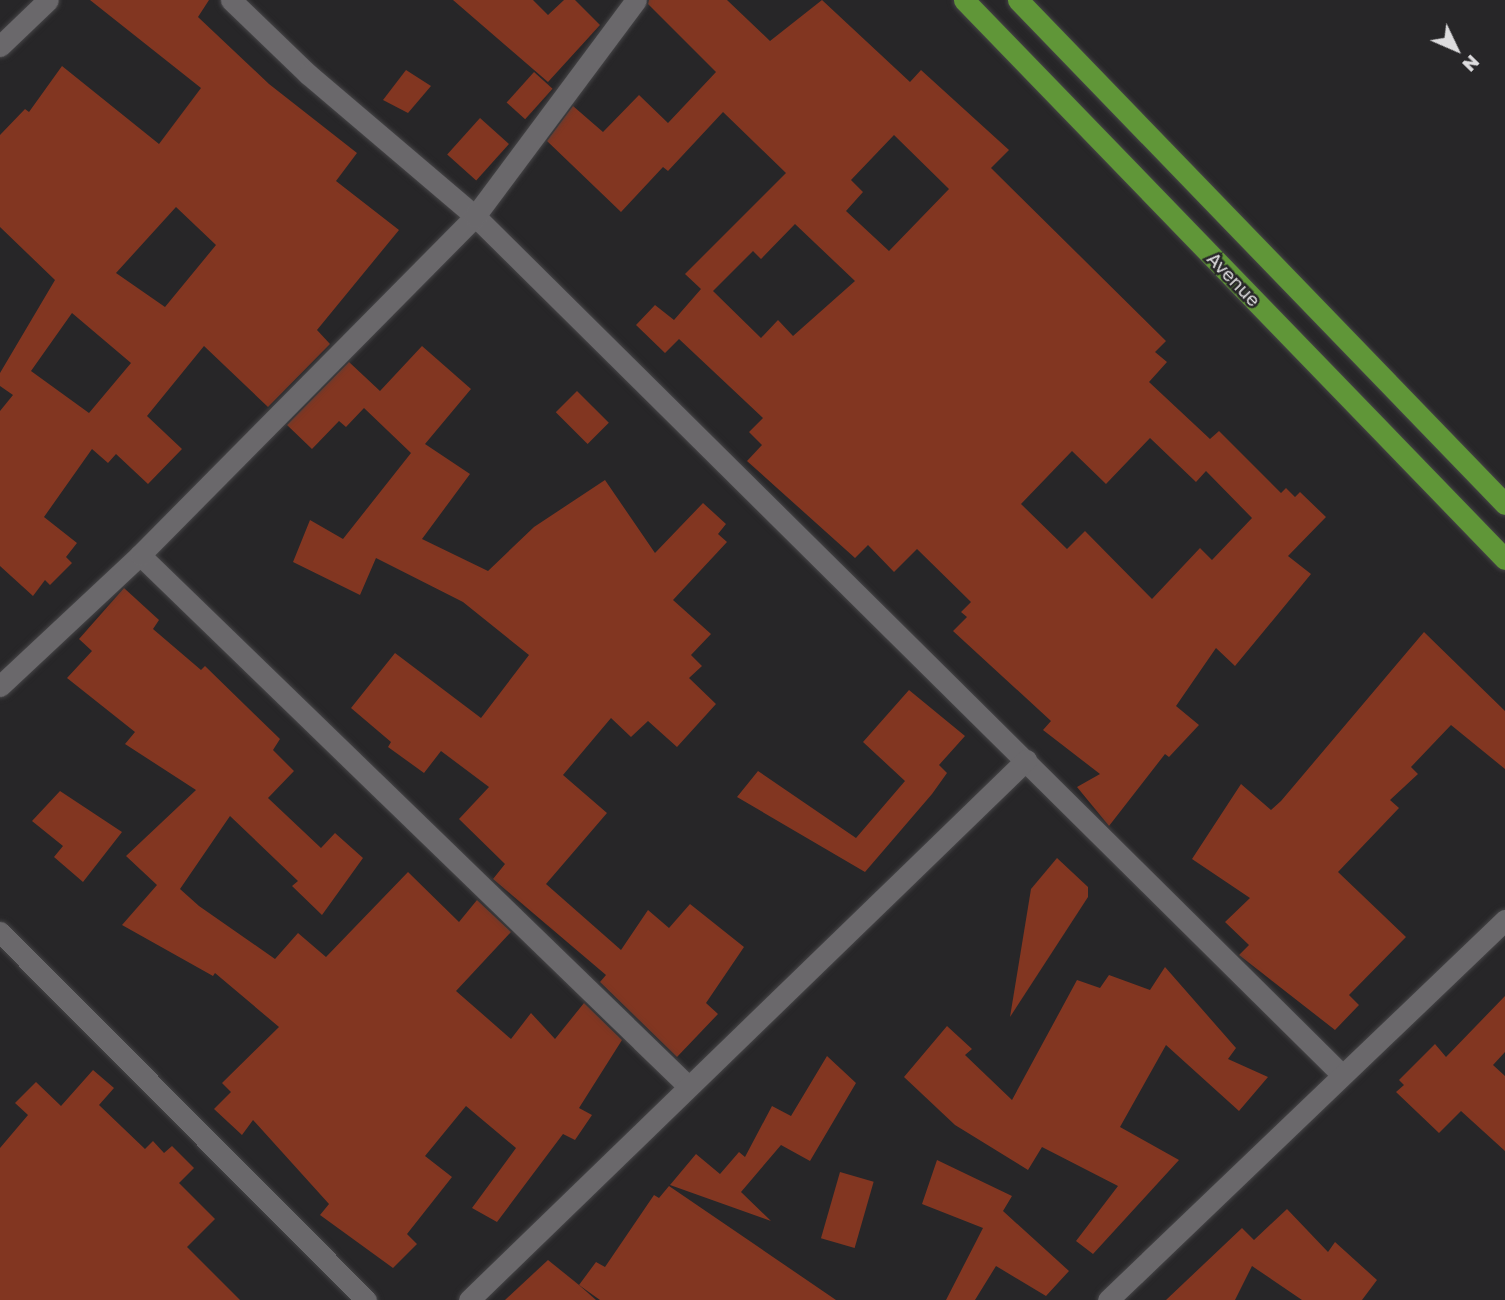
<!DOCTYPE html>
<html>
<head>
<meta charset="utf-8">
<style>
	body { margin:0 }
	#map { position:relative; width:1505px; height:1300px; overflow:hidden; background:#272628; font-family:"Golos Text",sans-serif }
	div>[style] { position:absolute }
	.building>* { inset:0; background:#823621; transform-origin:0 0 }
	.roads { filter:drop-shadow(0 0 2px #454446) drop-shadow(0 0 2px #454446) }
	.minor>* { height:21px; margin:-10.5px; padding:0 10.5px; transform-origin:10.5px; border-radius:10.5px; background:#6a686b }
	.trunk>* { height:21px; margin:-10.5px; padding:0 10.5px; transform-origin:10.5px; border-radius:10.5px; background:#609638 }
	span { translate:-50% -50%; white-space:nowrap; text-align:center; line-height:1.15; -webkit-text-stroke:5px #272628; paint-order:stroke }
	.street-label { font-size:19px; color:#dddcde }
	.north { position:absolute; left:1421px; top:14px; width:70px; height:70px; -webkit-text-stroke:5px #272628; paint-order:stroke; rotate:134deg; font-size:19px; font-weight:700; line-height:28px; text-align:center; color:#dddcde }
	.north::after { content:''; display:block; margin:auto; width:24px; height:32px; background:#dddcde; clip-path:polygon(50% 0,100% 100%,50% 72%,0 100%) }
</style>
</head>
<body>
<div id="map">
	<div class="building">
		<i style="clip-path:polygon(evenodd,90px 0,209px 0,198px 17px,269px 84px,357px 153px,336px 181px,399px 230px,317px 330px,330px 344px,268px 407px,204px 346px,147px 416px,182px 449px,148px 484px,116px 454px,108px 463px,92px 449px,44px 517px,77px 543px,66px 557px,72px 563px,50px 585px,45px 580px,33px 596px,0 566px,0 411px,13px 395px,0 386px,0 373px,55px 280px,0 227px,0 135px,25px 109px,29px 112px,62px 66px,159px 144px,201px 88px,90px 0,176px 207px,216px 245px,165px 307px,116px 273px,176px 207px,90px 0,72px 313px,131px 363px,89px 413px,31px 371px,72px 313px)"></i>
		<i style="clip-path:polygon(453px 0,533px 0,548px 15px,564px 0,575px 0,600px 25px,548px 82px)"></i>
		<i style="clip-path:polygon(evenodd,649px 0,727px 0,770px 41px,822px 0,910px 82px,921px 70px,1009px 150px,991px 168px,1166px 341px,1155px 352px,1167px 362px,1149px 382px,1210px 439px,1219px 431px,1281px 493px,1286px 488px,1295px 497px,1300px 492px,1326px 517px,1288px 556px,1311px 574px,1235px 666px,1216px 648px,1176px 706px,1199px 725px,1169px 757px,1165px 754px,1109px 826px,1077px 787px,1100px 774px,1043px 730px,1051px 721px,953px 631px,967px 617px,961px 612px,971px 602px,917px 549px,894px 572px,868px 545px,855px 558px,747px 461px,762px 445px,749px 432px,763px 418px,679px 339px,665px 353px,636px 325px,655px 305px,674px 320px,701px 289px,685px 274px,786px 173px,723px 112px,668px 171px,663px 167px,621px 212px,547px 141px,573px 106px,603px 132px,639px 95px,668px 123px,716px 72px,648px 4px,649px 0,894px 135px,949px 189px,889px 251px,846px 211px,863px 192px,851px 180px,894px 135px,649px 0,795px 224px,855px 281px,793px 336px,778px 320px,761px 338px,713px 291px,753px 251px,761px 259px,795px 224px,649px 0,1150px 438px,1196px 482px,1206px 471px,1252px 518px,1212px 560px,1200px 548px,1152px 599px,1085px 531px,1067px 549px,1021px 504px,1072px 451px,1106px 484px,1150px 438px)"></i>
		<i style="clip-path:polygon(406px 70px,431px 86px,408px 113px,383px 100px)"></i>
		<i style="left:534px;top:72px;width:25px;height:41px;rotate:42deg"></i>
		<i style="left:480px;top:118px;width:39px;height:49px;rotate:42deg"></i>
		<i style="clip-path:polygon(422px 346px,471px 389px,425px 444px,470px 474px,422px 539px,488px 571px,534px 527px,605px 480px,655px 553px,703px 503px,726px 524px,718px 534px,727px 542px,673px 600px,711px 634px,691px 655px,702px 666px,689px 678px,716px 704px,677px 747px,648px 721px,631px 737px,611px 718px,563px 775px,607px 813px,546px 884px,621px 950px,648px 910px,669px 928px,690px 904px,744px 947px,706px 1003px,718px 1014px,677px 1057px,600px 982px,606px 975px,493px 879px,505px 864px,459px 819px,489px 787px,441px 751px,424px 773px,388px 747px,391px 742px,351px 708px,395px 653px,481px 718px,529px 655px,463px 602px,376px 558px,360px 595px,293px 562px,310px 520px,343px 539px,411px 453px,364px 408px,346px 427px,339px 421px,312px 449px,287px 425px,349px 362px,380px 391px)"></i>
		<i style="left:577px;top:391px;width:45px;height:30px;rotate:45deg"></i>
		<i style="clip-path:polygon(124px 588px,159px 620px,153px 629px,201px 670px,205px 666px,280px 739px,273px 750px,294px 771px,268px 798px,321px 848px,335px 833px,363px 858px,322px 915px,292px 886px,298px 881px,230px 816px,180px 889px,199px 906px,275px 959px,298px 933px,326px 957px,408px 872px,459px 922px,477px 900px,511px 932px,456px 991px,511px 1039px,531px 1013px,555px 1039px,584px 1003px,622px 1040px,579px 1108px,592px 1115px,575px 1140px,563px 1134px,497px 1222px,472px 1208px,516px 1148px,466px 1106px,425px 1156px,452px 1177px,407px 1234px,417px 1244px,393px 1268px,320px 1215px,329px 1204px,253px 1120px,242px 1135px,214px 1109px,231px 1092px,222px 1083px,279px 1027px,215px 973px,213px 976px,122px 925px,157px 885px,126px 856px,196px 790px,125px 744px,135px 732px,67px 678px,92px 651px,79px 639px)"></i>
		<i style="clip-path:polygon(1424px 632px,1505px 711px,1505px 769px,1451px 725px,1411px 767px,1418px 774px,1390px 800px,1399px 808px,1338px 872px,1406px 937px,1349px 995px,1359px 1005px,1335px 1030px,1239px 955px,1249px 945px,1225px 922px,1250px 898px,1192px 859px,1241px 784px,1271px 810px,1281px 801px)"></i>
		<i style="clip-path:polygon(909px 690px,965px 736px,939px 765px,947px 773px,932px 794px,865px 872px,737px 797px,758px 771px,856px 838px,905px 781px,863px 742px)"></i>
		<i style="clip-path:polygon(60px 791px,122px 832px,83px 882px,54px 857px,63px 846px,32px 821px)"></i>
		<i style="clip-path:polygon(1057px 858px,1088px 887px,1088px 897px,1010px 1017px,1031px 889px)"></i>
		<i style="clip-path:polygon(1165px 967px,1236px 1048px,1228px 1059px,1268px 1077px,1239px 1111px,1166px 1045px,1120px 1127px,1179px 1160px,1093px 1254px,1076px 1241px,1118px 1186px,1042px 1147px,1028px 1170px,955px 1125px,904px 1077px,947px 1026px,972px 1049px,965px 1055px,1012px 1100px,1077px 980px,1100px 988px,1109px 975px,1150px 990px)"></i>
		<i style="clip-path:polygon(1505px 996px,1505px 1052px,1493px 1065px,1505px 1076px,1505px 1151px,1461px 1111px,1439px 1133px,1396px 1092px,1404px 1085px,1399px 1080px,1435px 1044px,1446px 1057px)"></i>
		<i style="clip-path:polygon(827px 1056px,856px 1083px,810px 1161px,781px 1145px,741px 1192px,771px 1221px,670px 1185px,696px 1154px,720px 1174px,739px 1152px,745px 1157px,772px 1106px,791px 1116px)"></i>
		<i style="clip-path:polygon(93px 1070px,114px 1088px,99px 1105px,145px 1149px,153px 1141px,164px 1153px,172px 1146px,194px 1168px,179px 1183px,215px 1219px,187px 1247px,240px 1300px,0 1300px,0 1148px,28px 1115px,15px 1103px,36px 1082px,61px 1106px)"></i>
		<i style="clip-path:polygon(937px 1160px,1012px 1196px,1003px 1211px,1069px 1271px,1046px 1296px,996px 1266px,975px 1300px,946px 1300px,983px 1228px,922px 1204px)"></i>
		<i style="left:840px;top:1172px;width:35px;height:69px;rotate:16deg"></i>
		<i style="clip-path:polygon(669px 1186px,836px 1300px,600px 1300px,579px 1285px,596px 1262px,605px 1267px,654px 1195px,659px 1198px)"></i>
		<i style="clip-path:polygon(1287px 1209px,1328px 1252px,1335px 1242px,1377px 1280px,1362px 1300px,1302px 1300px,1252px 1266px,1235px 1300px,1166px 1300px,1242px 1228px,1254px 1240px)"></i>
		<i style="clip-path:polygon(548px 1260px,579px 1285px,596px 1300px,505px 1300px)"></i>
	</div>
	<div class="roads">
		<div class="minor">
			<i style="left:231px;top:0;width:107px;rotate:43.9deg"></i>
			<i style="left:308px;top:74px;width:219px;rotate:40.4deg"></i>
			<i style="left:475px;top:216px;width:1219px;rotate:44.73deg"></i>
			<i style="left:0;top:46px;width:66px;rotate:-43.8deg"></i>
			<i style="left:140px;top:555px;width:762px;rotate:44.1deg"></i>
			<i style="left:0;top:686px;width:192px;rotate:-43.1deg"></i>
			<i style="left:140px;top:555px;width:477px;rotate:-45.3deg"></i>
			<i style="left:475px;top:216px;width:269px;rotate:-53.3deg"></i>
			<i style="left:0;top:932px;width:519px;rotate:45.16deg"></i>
			<i style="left:469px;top:1300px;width:776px;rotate:-44.11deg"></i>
			<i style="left:1108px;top:1300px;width:550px;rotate:-43.75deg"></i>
		</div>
		<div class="trunk">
			<i style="left:964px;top:0;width:778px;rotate:45.94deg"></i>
			<i style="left:1018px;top:0;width:701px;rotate:45.98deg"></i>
		</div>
	</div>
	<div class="street-label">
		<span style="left:1234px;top:279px;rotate:46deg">Avenue</span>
	</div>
	<div class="north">N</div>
</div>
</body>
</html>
